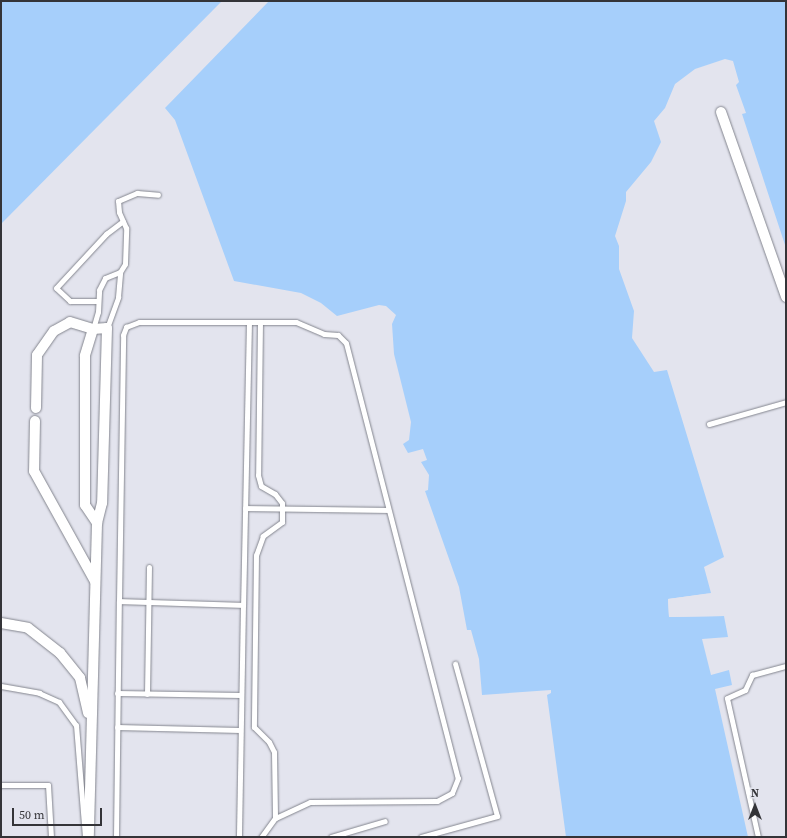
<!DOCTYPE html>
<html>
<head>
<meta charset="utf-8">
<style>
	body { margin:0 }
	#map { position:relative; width:787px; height:838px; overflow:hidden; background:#e3e4ee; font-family:"Source Serif 4",serif }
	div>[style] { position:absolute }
	.water>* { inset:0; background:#a6cffb }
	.pier>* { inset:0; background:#e3e4ee }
	.roads { filter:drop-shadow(0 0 1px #83858e) drop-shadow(0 0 1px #83858e) }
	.service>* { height:5px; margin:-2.5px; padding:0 2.5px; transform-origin:2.5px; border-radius:2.5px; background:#fff }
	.minor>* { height:10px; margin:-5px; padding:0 5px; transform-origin:5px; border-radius:5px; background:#fff }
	span { translate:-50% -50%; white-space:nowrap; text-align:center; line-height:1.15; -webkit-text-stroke:3px #e3e4ee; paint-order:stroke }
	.frame { position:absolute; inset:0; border:2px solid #343438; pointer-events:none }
	.north { position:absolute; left:735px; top:786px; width:40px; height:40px; -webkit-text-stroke:3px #e3e4ee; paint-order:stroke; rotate:0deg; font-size:11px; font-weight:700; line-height:16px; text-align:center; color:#343438 }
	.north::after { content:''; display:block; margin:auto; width:14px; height:18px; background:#343438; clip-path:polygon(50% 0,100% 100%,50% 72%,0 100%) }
	.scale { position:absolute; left:12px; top:808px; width:90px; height:18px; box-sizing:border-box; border:2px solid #343438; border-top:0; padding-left:5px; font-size:12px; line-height:14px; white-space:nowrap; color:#343438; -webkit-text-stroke:3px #e3e4ee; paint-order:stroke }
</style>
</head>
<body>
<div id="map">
	<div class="water">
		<i style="clip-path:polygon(1px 1px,222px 1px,1px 224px)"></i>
		<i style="clip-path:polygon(269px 1px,786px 1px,786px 248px,742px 114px,746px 113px,736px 85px,739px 82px,733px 61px,725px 59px,695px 69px,675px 84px,665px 108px,654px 121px,661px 142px,651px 162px,626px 192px,626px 201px,615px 236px,619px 246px,619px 269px,634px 311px,632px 338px,654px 372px,667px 370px,724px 557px,704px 567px,711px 593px,668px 599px,669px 617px,724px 616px,728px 637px,702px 639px,711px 675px,729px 670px,732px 685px,715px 689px,748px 837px,566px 837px,547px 695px,551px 693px,551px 690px,482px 695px,479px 659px,471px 630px,467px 630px,459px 587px,425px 491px,428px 490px,429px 475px,421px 462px,427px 460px,423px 449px,408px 453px,403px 444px,409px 440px,411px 422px,394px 354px,392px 324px,396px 315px,386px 306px,379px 305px,337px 316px,321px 303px,301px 293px,234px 281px,175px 120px,165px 108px)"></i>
	</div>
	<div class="pier">
		<i style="clip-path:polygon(713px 593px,670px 601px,671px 615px,724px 614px,726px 616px,669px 617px,668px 599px)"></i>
	</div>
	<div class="roads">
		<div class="service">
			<i style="left:98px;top:301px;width:28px;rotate:180deg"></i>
			<i style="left:70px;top:301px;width:19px;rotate:-137deg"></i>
			<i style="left:56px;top:288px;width:74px;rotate:-47.2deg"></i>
			<i style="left:106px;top:234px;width:21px;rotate:-37deg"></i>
			<i style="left:249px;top:322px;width:47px"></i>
			<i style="left:296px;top:322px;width:30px;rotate:23deg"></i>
			<i style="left:324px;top:334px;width:14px;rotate:4deg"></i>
			<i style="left:338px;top:335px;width:11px;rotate:45deg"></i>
			<i style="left:346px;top:343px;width:449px;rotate:75.6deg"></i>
			<i style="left:458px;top:778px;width:16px;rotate:112deg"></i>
			<i style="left:452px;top:793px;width:17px;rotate:152deg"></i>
			<i style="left:437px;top:801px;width:127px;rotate:179.5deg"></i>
			<i style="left:310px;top:802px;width:38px;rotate:155deg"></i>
			<i style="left:275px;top:818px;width:24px;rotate:126deg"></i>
			<i style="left:260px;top:322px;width:153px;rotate:90.7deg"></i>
			<i style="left:258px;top:475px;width:11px;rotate:75deg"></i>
			<i style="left:261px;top:486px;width:16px;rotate:30deg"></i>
			<i style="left:275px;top:494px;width:11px;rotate:52deg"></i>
			<i style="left:282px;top:503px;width:19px;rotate:90deg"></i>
			<i style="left:282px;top:522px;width:24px;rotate:144deg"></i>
			<i style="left:263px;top:536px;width:20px;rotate:110deg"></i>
			<i style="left:256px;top:555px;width:172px;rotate:90.7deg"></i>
			<i style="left:254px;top:727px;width:21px;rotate:45deg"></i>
			<i style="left:269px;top:742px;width:11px;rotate:63deg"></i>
			<i style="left:274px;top:752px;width:66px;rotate:89.1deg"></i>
			<i style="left:107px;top:328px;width:33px;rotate:-70deg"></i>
			<i style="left:118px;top:297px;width:25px;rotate:-85deg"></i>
			<i style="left:120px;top:272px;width:9px;rotate:-58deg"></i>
			<i style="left:125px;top:264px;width:36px;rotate:-88deg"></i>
			<i style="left:126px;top:228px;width:17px;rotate:-114deg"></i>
			<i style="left:119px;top:212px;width:11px;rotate:-95deg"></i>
			<i style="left:118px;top:201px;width:21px;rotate:-23deg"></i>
			<i style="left:137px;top:193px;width:21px;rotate:5deg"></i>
			<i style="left:93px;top:329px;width:18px;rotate:-74deg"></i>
			<i style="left:98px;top:312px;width:22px;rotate:-87deg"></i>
			<i style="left:99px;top:290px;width:13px;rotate:-63deg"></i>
			<i style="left:105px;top:278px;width:16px;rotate:-22deg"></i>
			<i style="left:709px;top:424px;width:80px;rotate:-15.9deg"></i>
			<i style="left:245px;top:508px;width:143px;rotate:0.8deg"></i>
			<i style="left:119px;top:601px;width:266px;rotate:-89.1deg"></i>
			<i style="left:123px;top:335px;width:9px;rotate:-69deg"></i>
			<i style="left:126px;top:327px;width:14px;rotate:-21deg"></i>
			<i style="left:139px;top:322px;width:110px"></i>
			<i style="left:249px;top:322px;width:283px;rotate:91.2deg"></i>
			<i style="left:1px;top:686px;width:39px;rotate:10deg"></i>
			<i style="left:39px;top:693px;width:22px;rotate:24deg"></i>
			<i style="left:59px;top:702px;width:29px;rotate:54deg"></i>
			<i style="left:76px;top:725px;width:112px;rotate:85.4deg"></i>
			<i style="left:117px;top:693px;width:124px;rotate:0.9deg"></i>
			<i style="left:147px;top:694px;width:127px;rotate:-89.1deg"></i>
			<i style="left:117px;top:727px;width:123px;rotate:1.4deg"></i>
			<i style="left:1px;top:785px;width:47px"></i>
			<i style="left:48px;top:785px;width:52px;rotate:86.7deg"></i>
			<i style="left:116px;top:837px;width:236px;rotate:-89.3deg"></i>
			<i style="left:119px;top:601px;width:124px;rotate:1.8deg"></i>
			<i style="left:243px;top:605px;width:232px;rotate:91deg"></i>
			<i style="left:331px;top:837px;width:56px;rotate:-16.5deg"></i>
			<i style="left:421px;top:837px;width:79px;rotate:-15.4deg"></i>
			<i style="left:497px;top:816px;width:158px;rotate:-105.4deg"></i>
			<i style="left:758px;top:837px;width:142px;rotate:-102.6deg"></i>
			<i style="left:727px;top:698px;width:20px;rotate:-24deg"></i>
			<i style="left:745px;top:690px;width:17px;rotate:-65deg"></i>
			<i style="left:752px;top:675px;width:35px;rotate:-15deg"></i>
		</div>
		<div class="minor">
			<i style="left:721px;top:112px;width:196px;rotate:70.6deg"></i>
			<i style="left:93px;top:329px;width:28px;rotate:107deg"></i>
			<i style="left:85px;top:356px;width:149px;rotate:90deg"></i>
			<i style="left:85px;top:505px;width:22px;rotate:56deg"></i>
			<i style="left:36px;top:408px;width:53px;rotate:-88.9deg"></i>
			<i style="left:37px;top:355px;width:29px;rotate:-55deg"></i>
			<i style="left:54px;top:331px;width:18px;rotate:-29deg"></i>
			<i style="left:70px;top:322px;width:24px;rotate:17deg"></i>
			<i style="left:93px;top:329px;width:14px;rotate:-4deg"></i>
			<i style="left:107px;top:328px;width:175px;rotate:91.6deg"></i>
			<i style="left:102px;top:503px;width:21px;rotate:104deg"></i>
			<i style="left:97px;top:523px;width:314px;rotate:91.5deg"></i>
			<i style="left:35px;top:421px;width:50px;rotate:91.1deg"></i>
			<i style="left:34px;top:471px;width:126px;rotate:61deg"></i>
			<i style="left:1px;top:623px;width:27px;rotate:10deg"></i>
			<i style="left:28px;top:628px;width:41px;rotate:38deg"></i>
			<i style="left:60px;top:653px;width:32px;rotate:51deg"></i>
			<i style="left:80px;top:678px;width:36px;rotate:77deg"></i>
		</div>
	</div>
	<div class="frame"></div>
	<div class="north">N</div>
	<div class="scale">50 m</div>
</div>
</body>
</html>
